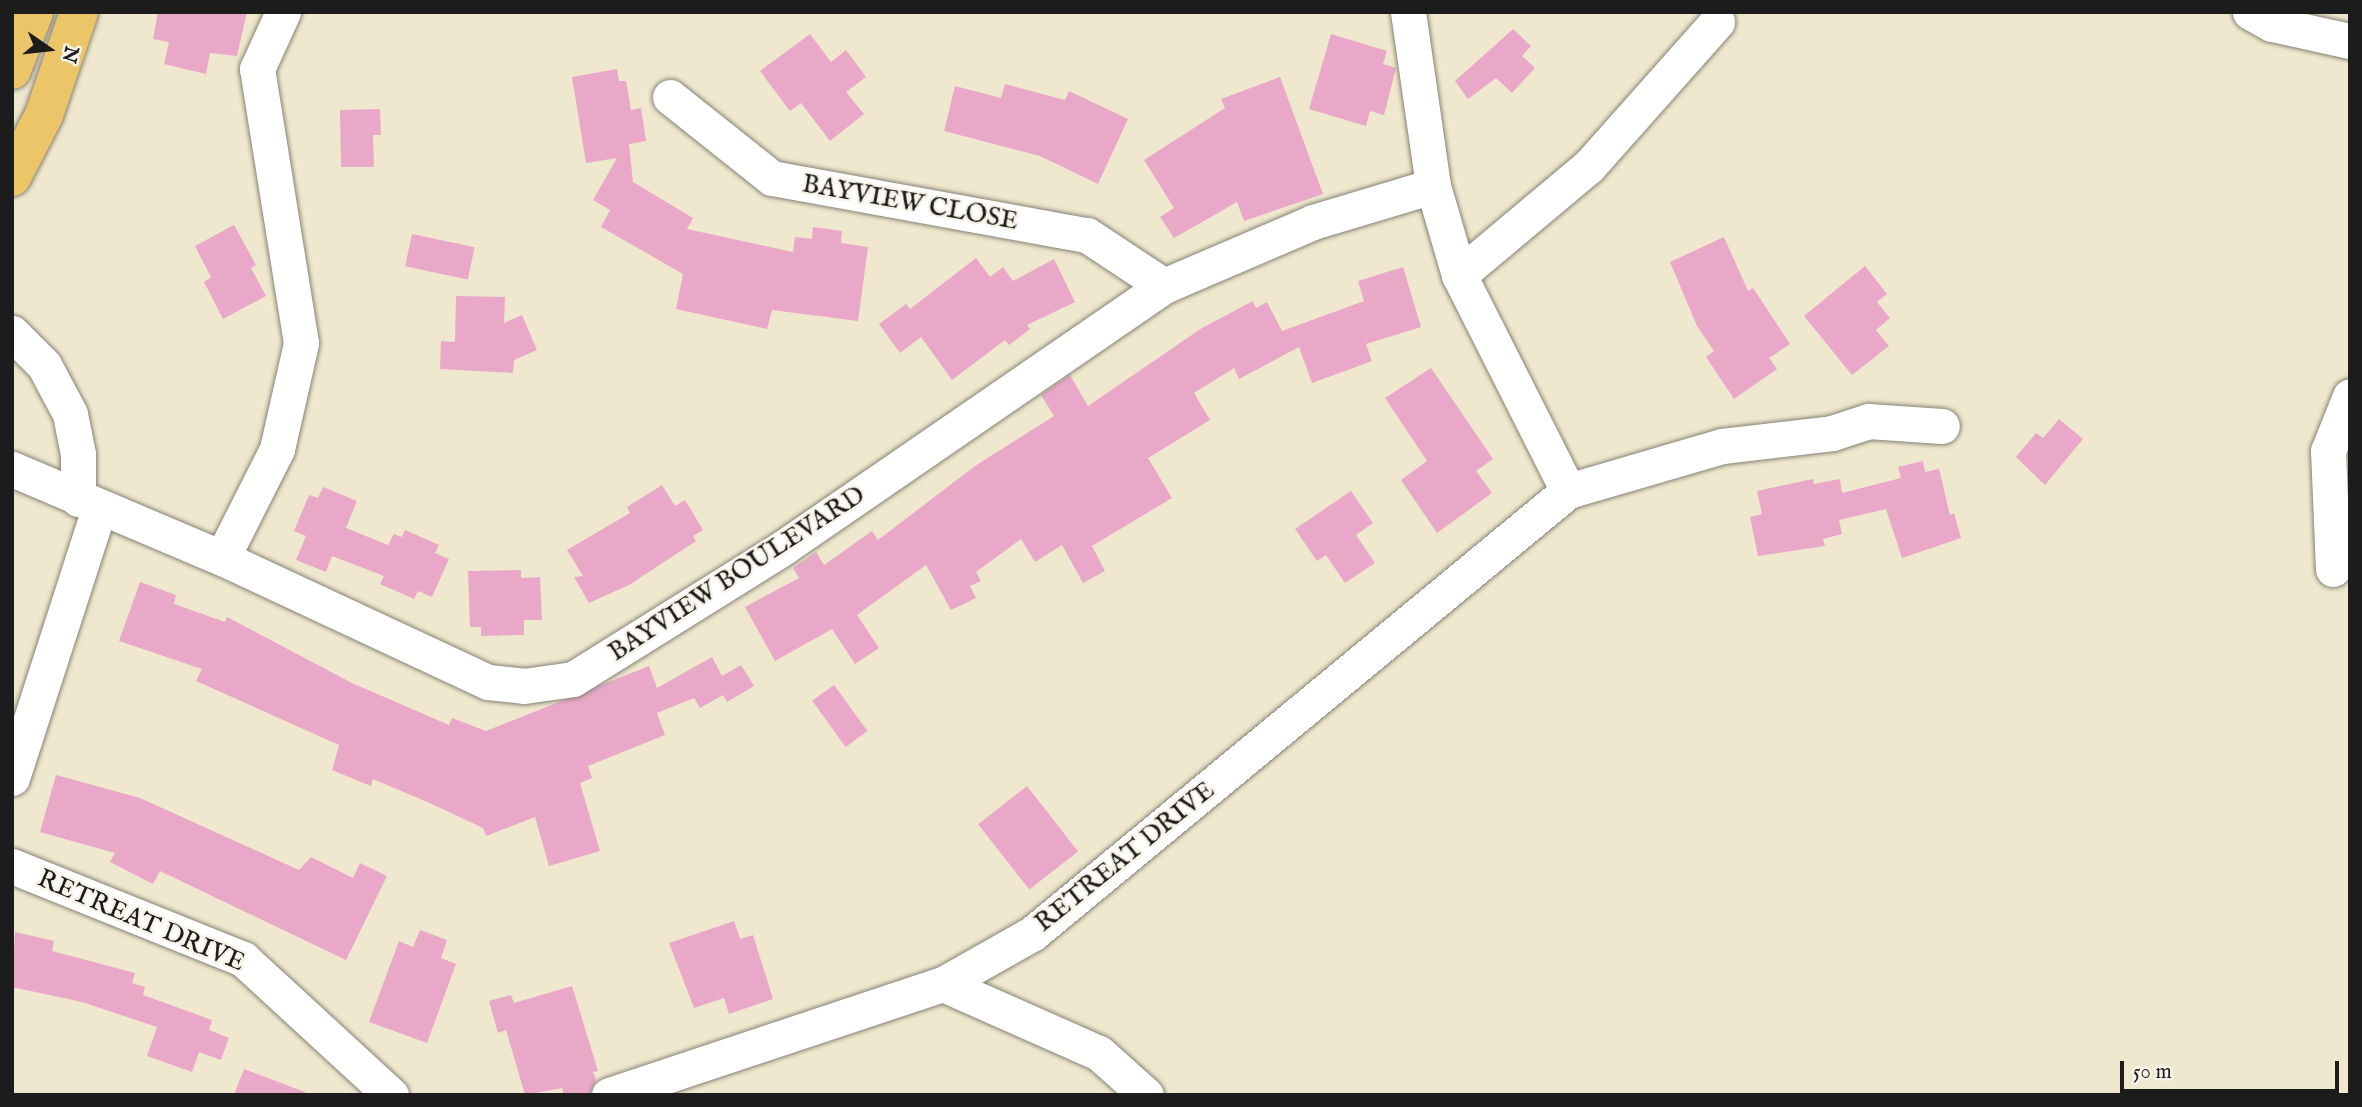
<!DOCTYPE html>
<html>
<head>
<meta charset="utf-8">
<style>
	body { margin:0 }
	#map { position:relative; width:2362px; height:1107px; overflow:hidden; background:#efe8ce; font-family:"IM FELL English",serif }
	div>[style] { position:absolute }
	.building>* { inset:0; background:#e9a8c8; transform-origin:0 0 }
	.roads { filter:drop-shadow(0 0 2px #868275) drop-shadow(0 0 2px #868275) }
	.minor>* { height:35px; margin:-17.5px; padding:0 17.5px; transform-origin:17.5px; border-radius:17.5px; background:#fff }
	.highway>* { height:38px; margin:-19px; padding:0 19px; transform-origin:19px; border-radius:19px; background:#edc569 }
	span { translate:-50% -50%; white-space:nowrap; text-align:center; line-height:1.15; -webkit-text-stroke:5px #f7f3e8; paint-order:stroke }
	.street-label { font-size:26px; color:#1c1c1c }
	.frame { position:absolute; inset:0; border:14px solid #1c1c1c; pointer-events:none }
	.north { position:absolute; left:14px; top:14px; width:70px; height:70px; -webkit-text-stroke:5px #f7f3e8; paint-order:stroke; rotate:104deg; font-size:19px; font-weight:700; line-height:28px; text-align:center; color:#1c1c1c }
	.north::after { content:''; display:block; margin:auto; width:24px; height:32px; background:#1c1c1c; clip-path:polygon(50% 0,100% 100%,50% 72%,0 100%) }
	.scale { position:absolute; left:2120px; top:1061px; width:219px; height:32px; box-sizing:border-box; border:4px solid #1c1c1c; border-top:0; padding-left:9px; font-size:21px; line-height:24px; white-space:nowrap; color:#1c1c1c; -webkit-text-stroke:5px #f7f3e8; paint-order:stroke }
</style>
</head>
<body>
<div id="map">
	<div class="building">
		<i style="clip-path:polygon(158px 12px,247px 12px,237px 56px,210px 53px,206px 74px,164px 64px,169px 42px,153px 39px)"></i>
		<i style="clip-path:polygon(1513px 29px,1531px 46px,1522px 56px,1535px 68px,1512px 93px,1496px 78px,1468px 99px,1455px 81px)"></i>
		<i style="clip-path:polygon(810px 34px,831px 62px,846px 50px,866px 77px,846px 92px,864px 114px,830px 141px,801px 103px,790px 111px,760px 71px)"></i>
		<i style="clip-path:polygon(1331px 34px,1387px 51px,1383px 64px,1396px 68px,1384px 115px,1370px 111px,1366px 126px,1309px 109px)"></i>
		<i style="clip-path:polygon(617px 69px,619px 81px,626px 81px,631px 110px,641px 108px,646px 141px,629px 144px,633px 182px,693px 218px,687px 229px,793px 252px,795px 237px,812px 239px,813px 227px,842px 231px,841px 243px,868px 247px,858px 321px,772px 310px,767px 329px,676px 309px,683px 274px,601px 227px,610px 210px,593px 200px,617px 158px,586px 163px,572px 77px)"></i>
		<i style="clip-path:polygon(1280px 77px,1323px 194px,1244px 221px,1237px 202px,1174px 238px,1160px 217px,1174px 208px,1144px 160px,1225px 108px,1221px 99px)"></i>
		<i style="clip-path:polygon(1005px 84px,1065px 100px,1069px 91px,1128px 119px,1098px 184px,1040px 156px,944px 131px,955px 86px,1001px 98px)"></i>
		<i style="clip-path:polygon(380px 109px,381px 135px,373px 135px,374px 167px,341px 167px,340px 110px)"></i>
		<i style="clip-path:polygon(234px 225px,256px 265px,251px 268px,266px 296px,223px 319px,204px 282px,211px 277px,195px 246px)"></i>
		<i style="left:412px;top:234px;width:64px;height:33px;rotate:12deg"></i>
		<i style="clip-path:polygon(1724px 237px,1748px 291px,1753px 288px,1790px 344px,1769px 358px,1777px 369px,1734px 399px,1706px 357px,1714px 351px,1697px 326px,1670px 262px)"></i>
		<i style="clip-path:polygon(976px 258px,990px 277px,1003px 267px,1013px 281px,1054px 259px,1075px 302px,1027px 325px,1030px 329px,1009px 345px,1005px 340px,952px 380px,921px 337px,900px 353px,879px 324px,906px 304px,910px 309px)"></i>
		<i style="clip-path:polygon(1865px 266px,1887px 294px,1877px 302px,1890px 318px,1876px 330px,1889px 346px,1852px 375px,1804px 316px)"></i>
		<i style="clip-path:polygon(1403px 267px,1421px 327px,1366px 344px,1372px 361px,1312px 383px,1299px 347px,1239px 379px,1234px 368px,1194px 393px,1210px 420px,1148px 458px,1172px 498px,1092px 546px,1105px 571px,1083px 583px,1062px 545px,1035px 562px,1021px 539px,976px 572px,981px 581px,970px 586px,976px 598px,951px 610px,926px 565px,857px 615px,879px 648px,855px 664px,832px 629px,775px 661px,745px 607px,799px 578px,793px 568px,816px 552px,824px 565px,872px 531px,878px 540px,975px 466px,1054px 416px,1041px 395px,1070px 375px,1088px 406px,1202px 328px,1253px 301px,1256px 308px,1267px 302px,1282px 331px,1364px 301px,1358px 281px)"></i>
		<i style="clip-path:polygon(456px 296px,505px 297px,504px 323px,522px 315px,537px 350px,514px 360px,513px 373px,440px 369px,441px 341px,455px 342px)"></i>
		<i style="clip-path:polygon(1431px 368px,1493px 459px,1476px 471px,1492px 493px,1437px 533px,1401px 480px,1427px 461px,1385px 398px)"></i>
		<i style="clip-path:polygon(2059px 419px,2083px 439px,2045px 485px,2016px 457px,2036px 433px,2043px 438px)"></i>
		<i style="clip-path:polygon(1923px 461px,1925px 472px,1939px 469px,1950px 515px,1954px 513px,1961px 538px,1902px 558px,1886px 509px,1839px 520px,1842px 534px,1823px 539px,1825px 546px,1758px 556px,1750px 517px,1762px 514px,1757px 491px,1813px 479px,1814px 484px,1840px 479px,1842px 493px,1901px 478px,1898px 467px)"></i>
		<i style="clip-path:polygon(662px 485px,675px 506px,685px 500px,703px 530px,693px 536px,696px 541px,629px 585px,589px 603px,574px 577px,583px 576px,567px 550px,630px 513px,627px 507px)"></i>
		<i style="clip-path:polygon(323px 487px,357px 501px,346px 528px,388px 545px,394px 534px,402px 537px,405px 530px,439px 545px,435px 553px,449px 559px,432px 597px,418px 591px,414px 599px,380px 584px,384px 576px,332px 556px,326px 572px,296px 560px,306px 536px,294px 531px,309px 495px,318px 498px)"></i>
		<i style="clip-path:polygon(1351px 491px,1373px 523px,1356px 535px,1375px 563px,1345px 583px,1326px 555px,1317px 561px,1295px 529px)"></i>
		<i style="clip-path:polygon(521px 570px,521px 578px,540px 577px,542px 620px,524px 620px,524px 635px,481px 636px,481px 627px,470px 627px,468px 571px)"></i>
		<i style="clip-path:polygon(140px 582px,176px 595px,174px 604px,225px 622px,227px 617px,352px 683px,449px 725px,452px 718px,486px 731px,649px 666px,657px 688px,712px 657px,722px 676px,741px 665px,754px 686px,727px 702px,723px 695px,700px 708px,694px 698px,657px 713px,665px 735px,588px 766px,592px 778px,580px 783px,600px 851px,549px 866px,535px 817px,486px 836px,483px 828px,432px 804px,373px 779px,371px 786px,332px 770px,339px 745px,196px 681px,202px 669px,119px 641px)"></i>
		<i style="left:834px;top:685px;width:57px;height:27px;rotate:54deg"></i>
		<i style="clip-path:polygon(56px 775px,140px 798px,299px 870px,311px 857px,353px 878px,360px 863px,387px 876px,346px 960px,160px 871px,153px 884px,110px 862px,115px 853px,40px 832px)"></i>
		<i style="left:1027px;top:786px;width:83px;height:62px;rotate:52deg"></i>
		<i style="clip-path:polygon(734px 921px,740px 939px,753px 935px,773px 999px,729px 1014px,724px 998px,694px 1008px,669px 943px)"></i>
		<i style="clip-path:polygon(420px 930px,447px 940px,441px 958px,456px 964px,427px 1043px,369px 1022px,399px 941px,413px 947px)"></i>
		<i style="clip-path:polygon(15px 932px,54px 941px,52px 951px,135px 973px,132px 983px,145px 987px,143px 995px,212px 1020px,209px 1030px,229px 1038px,221px 1060px,199px 1052px,192px 1072px,147px 1056px,157px 1027px,82px 1002px,12px 987px)"></i>
		<i style="clip-path:polygon(572px 986px,598px 1071px,593px 1072px,596px 1080px,589px 1095px,564px 1095px,562px 1088px,525px 1095px,506px 1030px,498px 1033px,489px 1001px,511px 995px,514px 1003px)"></i>
		<i style="clip-path:polygon(244px 1069px,305px 1092px,304px 1095px,234px 1095px)"></i>
	</div>
	<div class="roads">
		<div class="minor">
			<i style="left:1408px;top:12px;width:176px;rotate:81.8deg"></i>
			<i style="left:1433px;top:186px;width:93px;rotate:73.7deg"></i>
			<i style="left:1459px;top:275px;width:242px;rotate:63.2deg"></i>
			<i style="left:2250px;top:12px;width:25px;rotate:29deg"></i>
			<i style="left:2272px;top:24px;width:80px;rotate:12.3deg"></i>
			<i style="left:670px;top:97px;width:130px;rotate:38.5deg"></i>
			<i style="left:772px;top:178px;width:320px;rotate:10.3deg"></i>
			<i style="left:1087px;top:235px;width:92px;rotate:33.5deg"></i>
			<i style="left:1459px;top:275px;width:170px;rotate:-40deg"></i>
			<i style="left:1589px;top:166px;width:193px;rotate:-48.4deg"></i>
			<i style="left:12px;top:333px;width:45px;rotate:45deg"></i>
			<i style="left:44px;top:365px;width:55px;rotate:62deg"></i>
			<i style="left:70px;top:414px;width:41px;rotate:78.7deg"></i>
			<i style="left:78px;top:454px;width:45px;rotate:90deg"></i>
			<i style="left:12px;top:469px;width:228px;rotate:23deg"></i>
			<i style="left:222px;top:558px;width:293px;rotate:25deg"></i>
			<i style="left:488px;top:682px;width:36px;rotate:6deg"></i>
			<i style="left:524px;top:686px;width:49px;rotate:-8.1deg"></i>
			<i style="left:573px;top:679px;width:249px;rotate:-32deg"></i>
			<i style="left:784px;top:547px;width:461px;rotate:-34.5deg"></i>
			<i style="left:1164px;top:286px;width:162px;rotate:-23.2deg"></i>
			<i style="left:1313px;top:222px;width:125px;rotate:-16.7deg"></i>
			<i style="left:222px;top:558px;width:122px;rotate:-63.2deg"></i>
			<i style="left:277px;top:449px;width:109px;rotate:-77.2deg"></i>
			<i style="left:301px;top:343px;width:278px;rotate:-99.1deg"></i>
			<i style="left:257px;top:69px;width:63px;rotate:-65.5deg"></i>
			<i style="left:2333px;top:569px;width:118px;rotate:-92.4deg"></i>
			<i style="left:2328px;top:451px;width:59px;rotate:-68.2deg"></i>
			<i style="left:12px;top:778px;width:284px;rotate:-72.1deg"></i>
			<i style="left:12px;top:866px;width:249px;rotate:21.9deg"></i>
			<i style="left:243px;top:959px;width:201px;rotate:42.6deg"></i>
			<i style="left:943px;top:984px;width:171px;rotate:23.9deg"></i>
			<i style="left:1099px;top:1053px;width:63px;rotate:41.8deg"></i>
			<i style="left:609px;top:1095px;width:352px;rotate:-18.4deg"></i>
			<i style="left:943px;top:984px;width:103px;rotate:-29.5deg"></i>
			<i style="left:1033px;top:933px;width:694px;rotate:-39.56deg"></i>
			<i style="left:1568px;top:491px;width:160px;rotate:-16.3deg"></i>
			<i style="left:1722px;top:446px;width:111px;rotate:-6.7deg"></i>
			<i style="left:1832px;top:433px;width:38px;rotate:-18deg"></i>
			<i style="left:1868px;top:421px;width:74px;rotate:3.9deg"></i>
		</div>
		<div class="highway">
			<i style="left:12px;top:70px;width:62px;rotate:-69.2deg"></i>
			<i style="left:12px;top:177px;width:70px;rotate:-62.7deg"></i>
			<i style="left:44px;top:115px;width:109px;rotate:-71.2deg"></i>
		</div>
	</div>
	<div class="street-label">
		<span style="left:910px;top:203px;rotate:10deg">BAYVIEW CLOSE</span>
		<span style="left:737px;top:574px;rotate:-33deg">BAYVIEW BOULEVARD</span>
		<span style="left:1125px;top:857px;rotate:-39deg">RETREAT DRIVE</span>
		<span style="left:141px;top:921px;rotate:23deg">RETREAT DRIVE</span>
	</div>
	<div class="frame"></div>
	<div class="north">N</div>
	<div class="scale">50 m</div>
</div>
</body>
</html>
